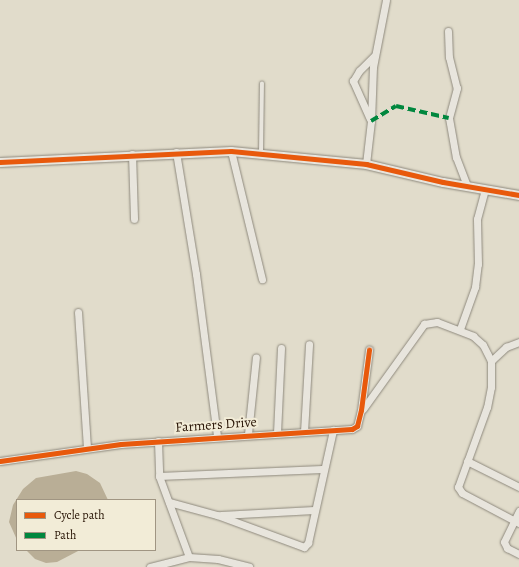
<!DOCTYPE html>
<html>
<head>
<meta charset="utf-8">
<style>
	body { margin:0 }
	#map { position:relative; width:519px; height:567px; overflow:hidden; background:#e1dccb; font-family:Alegreya,serif }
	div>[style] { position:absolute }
	.water>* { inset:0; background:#b9ae96 }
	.roads { filter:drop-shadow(0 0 1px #8e897d) drop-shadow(0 0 1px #8e897d) }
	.service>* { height:3.5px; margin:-1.75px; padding:0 1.75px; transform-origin:1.75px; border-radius:1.75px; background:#e8e5dd }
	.minor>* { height:7px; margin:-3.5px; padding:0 3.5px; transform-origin:3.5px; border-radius:3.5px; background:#e8e5dd }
	.tertiary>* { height:9px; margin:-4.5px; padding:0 4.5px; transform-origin:4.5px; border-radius:4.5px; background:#e8e5dd }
	.quiet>* { height:4px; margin-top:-2px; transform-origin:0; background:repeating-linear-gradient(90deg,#00873e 0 8px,transparent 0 12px) }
	.cycleway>* { height:5px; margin:-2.5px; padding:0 2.5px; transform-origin:2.5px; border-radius:2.5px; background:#e8590c }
	span { translate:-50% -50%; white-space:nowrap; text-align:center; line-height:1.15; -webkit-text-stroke:4px #f2ecd7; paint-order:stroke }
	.street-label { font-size:14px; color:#261203 }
	.legend { position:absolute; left:16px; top:499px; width:140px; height:52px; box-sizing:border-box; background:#f2ecd7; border:1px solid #a09582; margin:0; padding:5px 7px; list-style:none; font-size:12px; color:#261203 }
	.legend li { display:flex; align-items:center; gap:8px; height:20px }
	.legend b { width:20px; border:1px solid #a09582 }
</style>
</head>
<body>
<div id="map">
	<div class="water">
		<i style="clip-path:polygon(76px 471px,87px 474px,100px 483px,108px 500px,17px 500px,17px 540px,9px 522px,13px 505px,23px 489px,36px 478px)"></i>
		<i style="clip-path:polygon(26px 550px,80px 550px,57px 562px,46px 563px,35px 559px)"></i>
	</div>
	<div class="roads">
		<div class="service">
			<i style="left:261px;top:153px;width:69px;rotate:-89.2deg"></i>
		</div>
		<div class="minor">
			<i style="left:448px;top:31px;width:26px;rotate:88deg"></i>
			<i style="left:449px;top:57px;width:32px;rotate:76deg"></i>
			<i style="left:457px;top:88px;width:31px;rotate:105deg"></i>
			<i style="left:449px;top:118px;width:40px;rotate:80deg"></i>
			<i style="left:456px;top:157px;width:31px;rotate:69deg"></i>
			<i style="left:370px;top:119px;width:42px;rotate:-114.1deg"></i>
			<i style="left:353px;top:81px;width:12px;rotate:-59deg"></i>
			<i style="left:359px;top:71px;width:21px;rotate:-45deg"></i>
			<i style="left:231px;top:151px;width:132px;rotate:76.4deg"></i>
			<i style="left:176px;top:152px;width:124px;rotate:80.7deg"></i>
			<i style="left:196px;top:274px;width:163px;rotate:82.6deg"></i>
			<i style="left:132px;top:154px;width:65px;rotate:88.2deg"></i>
			<i style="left:366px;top:164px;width:43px;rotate:-83.4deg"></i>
			<i style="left:371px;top:121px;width:54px;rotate:-87.9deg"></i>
			<i style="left:373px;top:67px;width:68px;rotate:-79deg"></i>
			<i style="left:78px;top:312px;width:136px;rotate:86.2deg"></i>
			<i style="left:460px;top:329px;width:45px;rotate:-70.3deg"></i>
			<i style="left:475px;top:287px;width:23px;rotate:-83deg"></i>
			<i style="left:478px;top:264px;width:45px;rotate:-91.3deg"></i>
			<i style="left:477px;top:219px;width:31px;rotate:-75deg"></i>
			<i style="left:491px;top:361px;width:21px;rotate:-43deg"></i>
			<i style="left:506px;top:347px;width:14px;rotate:-21deg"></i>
			<i style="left:363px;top:409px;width:105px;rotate:-54.3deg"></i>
			<i style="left:424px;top:324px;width:13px;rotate:-9deg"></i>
			<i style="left:437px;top:322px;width:39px;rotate:21deg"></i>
			<i style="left:473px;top:336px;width:13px;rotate:42deg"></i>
			<i style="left:483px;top:345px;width:18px;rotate:63deg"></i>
			<i style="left:491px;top:361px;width:26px;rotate:90deg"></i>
			<i style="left:491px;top:387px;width:20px;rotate:101deg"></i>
			<i style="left:487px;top:407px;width:85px;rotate:109.9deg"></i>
			<i style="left:458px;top:487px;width:7px;rotate:56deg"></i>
			<i style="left:462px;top:493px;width:64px;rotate:27.8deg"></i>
			<i style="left:304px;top:432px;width:88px;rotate:-86.7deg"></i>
			<i style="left:277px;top:433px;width:85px;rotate:-87.3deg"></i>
			<i style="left:248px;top:434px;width:77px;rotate:-84.1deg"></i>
			<i style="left:158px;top:441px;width:35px;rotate:88deg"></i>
			<i style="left:159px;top:476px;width:86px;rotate:69.7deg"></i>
			<i style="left:0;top:461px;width:122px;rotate:-8deg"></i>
			<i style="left:121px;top:444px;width:231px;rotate:-3.7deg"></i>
			<i style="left:352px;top:429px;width:6px;rotate:-31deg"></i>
			<i style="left:357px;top:426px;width:16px;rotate:-76deg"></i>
			<i style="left:361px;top:410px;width:61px;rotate:-82.4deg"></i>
			<i style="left:467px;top:461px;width:58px;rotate:26.6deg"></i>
			<i style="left:159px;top:476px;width:163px;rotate:-2.5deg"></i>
			<i style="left:169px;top:502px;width:50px;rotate:15.2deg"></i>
			<i style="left:217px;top:515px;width:93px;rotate:20.2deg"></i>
			<i style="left:304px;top:547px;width:6px;rotate:-45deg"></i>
			<i style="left:308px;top:543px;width:116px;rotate:-77.5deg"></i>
			<i style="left:519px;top:511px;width:34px;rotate:116deg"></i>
			<i style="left:504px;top:542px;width:7px;rotate:63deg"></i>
			<i style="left:507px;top:548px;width:13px;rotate:27deg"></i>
			<i style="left:221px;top:515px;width:93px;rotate:-3.1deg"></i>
			<i style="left:150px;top:567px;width:40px;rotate:-14.4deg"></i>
			<i style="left:189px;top:557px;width:29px;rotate:4deg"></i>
			<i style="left:218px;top:559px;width:32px;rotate:14deg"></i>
		</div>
		<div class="tertiary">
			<i style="left:0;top:162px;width:231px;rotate:-2.7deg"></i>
			<i style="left:231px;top:151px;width:136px;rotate:5.5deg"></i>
			<i style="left:366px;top:164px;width:79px;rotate:13.2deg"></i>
			<i style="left:443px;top:182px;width:77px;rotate:9.7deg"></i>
		</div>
	</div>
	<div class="quiet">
		<i style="left:371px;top:121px;width:29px;rotate:-31deg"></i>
		<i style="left:396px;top:106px;width:54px;rotate:12.8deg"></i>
	</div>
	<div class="cycleway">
		<i style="left:0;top:162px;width:231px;rotate:-2.7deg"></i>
		<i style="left:231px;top:151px;width:136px;rotate:5.5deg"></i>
		<i style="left:366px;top:164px;width:79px;rotate:13.2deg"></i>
		<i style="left:443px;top:182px;width:77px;rotate:9.7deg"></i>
		<i style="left:0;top:461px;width:122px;rotate:-8deg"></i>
		<i style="left:121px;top:444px;width:231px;rotate:-3.7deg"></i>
		<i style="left:352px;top:429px;width:6px;rotate:-31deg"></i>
		<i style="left:357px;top:426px;width:16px;rotate:-76deg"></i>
		<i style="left:361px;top:410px;width:61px;rotate:-82.4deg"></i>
	</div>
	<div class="street-label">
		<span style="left:216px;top:425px;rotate:-4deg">Farmers Drive</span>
	</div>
	<ul class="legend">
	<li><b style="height:5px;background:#e8590c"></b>Cycle path</li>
	<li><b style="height:5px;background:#00873e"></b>Path</li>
	</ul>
</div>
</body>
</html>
